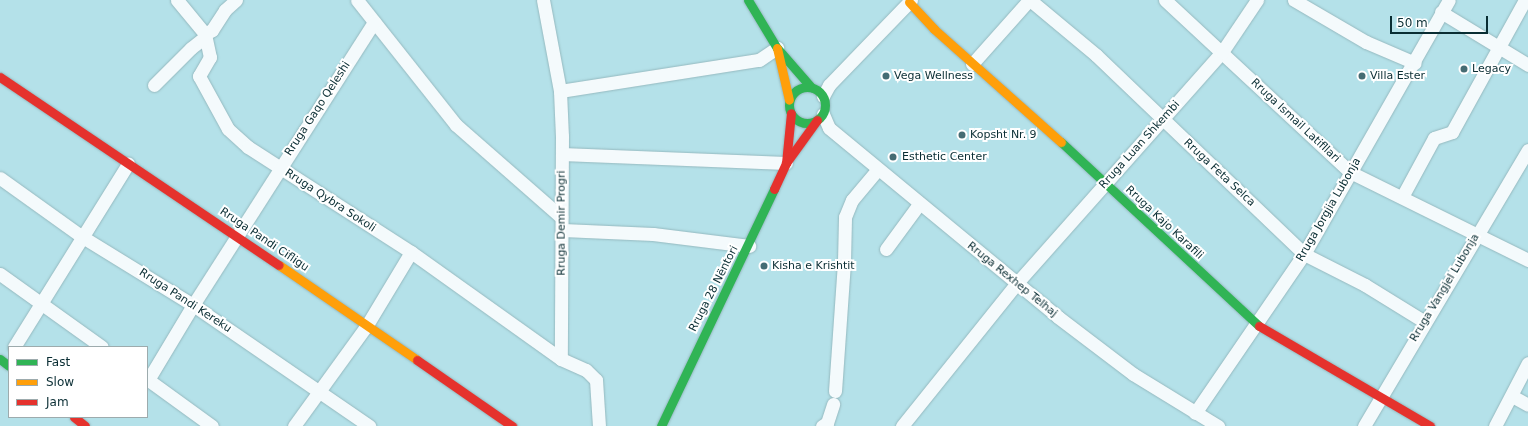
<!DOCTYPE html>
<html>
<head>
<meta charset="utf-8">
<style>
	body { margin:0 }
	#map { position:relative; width:1528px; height:426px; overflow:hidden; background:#b4e1e9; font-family:"DejaVu Sans",sans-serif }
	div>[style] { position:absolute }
	.roads { filter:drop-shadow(0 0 1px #95b9bf) drop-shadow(0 0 1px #95b9bf) }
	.street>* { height:13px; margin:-6.5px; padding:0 6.5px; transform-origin:6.5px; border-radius:6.5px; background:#f4fafc }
	.fast>* { height:9px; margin:-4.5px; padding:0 4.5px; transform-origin:4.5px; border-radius:4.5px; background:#30b455 }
	.fast>.ring { margin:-4.5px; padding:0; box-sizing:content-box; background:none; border:9px solid #30b455; border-radius:50% }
	.slow>* { height:9px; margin:-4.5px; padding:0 4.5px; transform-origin:4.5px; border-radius:4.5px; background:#ff9f0a }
	.jam>* { height:9px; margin:-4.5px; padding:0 4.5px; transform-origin:4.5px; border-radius:4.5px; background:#e5322d }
	.dots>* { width:11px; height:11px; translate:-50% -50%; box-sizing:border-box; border:2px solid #fff; border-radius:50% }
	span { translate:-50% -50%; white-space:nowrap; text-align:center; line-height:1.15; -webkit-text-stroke:4px #fff; paint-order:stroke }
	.poi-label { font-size:11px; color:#092d33 }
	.left { translate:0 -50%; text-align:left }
	.street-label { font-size:11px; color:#092d33 }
	.legend { position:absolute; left:8px; top:346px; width:140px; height:72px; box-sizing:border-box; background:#fff; border:1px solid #9dabad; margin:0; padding:5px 7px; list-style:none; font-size:12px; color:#092d33 }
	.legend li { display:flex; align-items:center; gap:8px; height:20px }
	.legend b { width:20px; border:1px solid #9dabad }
	.scale { position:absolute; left:1390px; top:16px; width:98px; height:18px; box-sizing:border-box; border:2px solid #092d33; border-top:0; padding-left:5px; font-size:12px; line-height:14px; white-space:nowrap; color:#092d33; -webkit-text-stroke:3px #fff; paint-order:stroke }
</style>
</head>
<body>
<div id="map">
	<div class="roads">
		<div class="street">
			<i style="left:177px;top:0;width:44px;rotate:50.5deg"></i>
			<i style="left:236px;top:0;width:15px;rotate:138deg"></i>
			<i style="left:225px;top:10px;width:24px;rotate:123deg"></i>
			<i style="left:212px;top:30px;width:8px;rotate:150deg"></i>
			<i style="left:205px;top:34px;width:24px;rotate:78deg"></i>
			<i style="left:210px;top:57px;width:22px;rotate:120deg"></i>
			<i style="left:199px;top:76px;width:60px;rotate:61.3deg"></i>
			<i style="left:228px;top:129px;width:27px;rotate:42deg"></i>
			<i style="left:248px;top:147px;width:194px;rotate:32.8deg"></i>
			<i style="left:411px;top:252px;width:184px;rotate:35.5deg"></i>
			<i style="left:357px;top:0;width:159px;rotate:51.6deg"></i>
			<i style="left:456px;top:125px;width:140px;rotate:41.2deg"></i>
			<i style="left:543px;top:0;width:93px;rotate:79.4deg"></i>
			<i style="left:560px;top:91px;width:45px;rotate:87.5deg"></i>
			<i style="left:562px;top:136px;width:223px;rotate:90.3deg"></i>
			<i style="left:561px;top:359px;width:27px;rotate:24deg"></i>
			<i style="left:586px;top:370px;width:14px;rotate:45deg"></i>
			<i style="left:596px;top:380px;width:46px;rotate:86.3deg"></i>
			<i style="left:1030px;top:0;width:86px;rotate:39.8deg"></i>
			<i style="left:1096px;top:55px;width:288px;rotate:43.7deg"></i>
			<i style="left:1304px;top:254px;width:68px;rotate:26.9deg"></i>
			<i style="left:1365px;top:285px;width:70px;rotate:31.7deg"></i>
			<i style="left:1165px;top:0;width:253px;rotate:42.9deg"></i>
			<i style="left:1350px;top:172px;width:199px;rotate:26.3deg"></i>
			<i style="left:1294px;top:0;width:83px;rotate:30.3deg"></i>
			<i style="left:1366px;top:42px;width:53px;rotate:23.2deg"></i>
			<i style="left:1441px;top:12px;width:102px;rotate:31.3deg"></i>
			<i style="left:972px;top:64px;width:86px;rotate:-48.3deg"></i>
			<i style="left:154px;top:85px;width:52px;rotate:-45deg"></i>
			<i style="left:191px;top:48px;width:16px;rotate:-38deg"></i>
			<i style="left:560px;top:91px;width:201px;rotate:-8.9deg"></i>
			<i style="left:759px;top:60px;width:22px;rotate:-34deg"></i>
			<i style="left:823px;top:96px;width:13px;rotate:-61deg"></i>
			<i style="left:829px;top:85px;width:118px;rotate:-46deg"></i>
			<i style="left:823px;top:114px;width:15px;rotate:67deg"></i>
			<i style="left:829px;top:128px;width:297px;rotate:39.5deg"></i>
			<i style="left:1058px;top:317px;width:94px;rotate:37.2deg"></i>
			<i style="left:1133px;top:374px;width:100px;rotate:31.5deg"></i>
			<i style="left:562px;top:154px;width:224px;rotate:2.3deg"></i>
			<i style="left:0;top:178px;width:100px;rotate:35.6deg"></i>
			<i style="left:81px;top:236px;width:132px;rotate:31.6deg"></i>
			<i style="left:193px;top:305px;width:214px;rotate:34.5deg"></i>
			<i style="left:1402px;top:197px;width:67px;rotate:-61.5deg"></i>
			<i style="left:1434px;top:138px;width:19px;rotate:-18deg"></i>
			<i style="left:1452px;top:132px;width:151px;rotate:-61.1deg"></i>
			<i style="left:563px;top:230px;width:90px;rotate:2.5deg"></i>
			<i style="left:653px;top:234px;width:97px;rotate:7.1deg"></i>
			<i style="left:886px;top:249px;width:56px;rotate:-53.7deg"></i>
			<i style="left:0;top:274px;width:125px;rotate:35.6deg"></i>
			<i style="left:14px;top:347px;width:216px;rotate:-58.1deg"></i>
			<i style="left:147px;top:379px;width:80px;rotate:35.9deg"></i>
			<i style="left:148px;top:380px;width:87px;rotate:-59deg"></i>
			<i style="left:193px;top:305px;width:336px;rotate:-57.4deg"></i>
			<i style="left:835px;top:391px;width:129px;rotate:-86deg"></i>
			<i style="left:844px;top:262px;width:45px;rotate:-88.7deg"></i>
			<i style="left:845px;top:217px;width:18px;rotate:-68deg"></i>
			<i style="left:852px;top:200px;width:40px;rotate:-50deg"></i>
			<i style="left:1512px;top:396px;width:18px;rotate:29deg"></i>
			<i style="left:1195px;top:413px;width:193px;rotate:-55.6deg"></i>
			<i style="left:1304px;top:254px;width:292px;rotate:-60.3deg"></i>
			<i style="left:294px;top:426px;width:125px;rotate:-54.1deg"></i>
			<i style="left:367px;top:325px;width:85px;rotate:-58.9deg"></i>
			<i style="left:822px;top:426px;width:6px;rotate:-31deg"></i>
			<i style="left:827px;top:423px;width:20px;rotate:-72deg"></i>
			<i style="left:902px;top:426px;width:182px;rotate:-51.2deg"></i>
			<i style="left:1016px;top:284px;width:310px;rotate:-48.4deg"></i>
			<i style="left:1222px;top:52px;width:63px;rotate:-56.1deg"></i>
			<i style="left:1364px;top:426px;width:321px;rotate:-59.3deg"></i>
			<i style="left:1495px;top:426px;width:71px;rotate:-62.4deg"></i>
		</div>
		<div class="fast">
			<i style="left:748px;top:0;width:56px;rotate:58.9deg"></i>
			<i style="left:777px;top:48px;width:52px;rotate:48.9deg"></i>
			<i class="ring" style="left:789px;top:87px;width:27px;height:27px"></i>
			<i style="left:1061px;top:142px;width:270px;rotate:42.9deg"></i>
			<i style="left:0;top:359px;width:11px;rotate:38deg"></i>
			<i style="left:661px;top:426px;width:263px;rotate:-64.5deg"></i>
		</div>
		<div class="slow">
			<i style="left:909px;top:2px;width:37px;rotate:47deg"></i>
			<i style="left:934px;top:29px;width:170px;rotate:41.7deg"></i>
			<i style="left:777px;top:48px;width:53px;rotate:77deg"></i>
			<i style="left:279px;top:265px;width:168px;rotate:34.5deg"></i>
		</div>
		<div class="jam">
			<i style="left:0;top:77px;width:336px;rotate:34deg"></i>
			<i style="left:786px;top:163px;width:50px;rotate:-84.3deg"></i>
			<i style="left:774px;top:189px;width:29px;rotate:-65deg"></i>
			<i style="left:786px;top:163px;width:53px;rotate:-54.2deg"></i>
			<i style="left:1259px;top:326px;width:198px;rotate:30.3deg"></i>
			<i style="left:417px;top:360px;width:116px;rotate:34.8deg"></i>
			<i style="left:74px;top:417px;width:14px;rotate:39deg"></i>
		</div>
	</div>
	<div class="dots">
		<i style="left:1464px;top:69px;background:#456c73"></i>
		<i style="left:886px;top:76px;background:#456c73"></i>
		<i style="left:1362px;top:76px;background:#456c73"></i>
		<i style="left:962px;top:135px;background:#456c73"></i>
		<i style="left:893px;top:157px;background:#456c73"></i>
		<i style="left:764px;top:266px;background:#456c73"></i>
	</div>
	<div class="poi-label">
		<span class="left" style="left:1472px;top:69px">Legacy</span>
		<span class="left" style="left:894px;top:76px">Vega Wellness</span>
		<span class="left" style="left:1370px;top:76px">Villa Ester</span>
		<span class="left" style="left:970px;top:135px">Kopsht Nr. 9</span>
		<span class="left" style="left:902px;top:157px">Esthetic Center</span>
		<span class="left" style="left:772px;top:266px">Kisha e Krishtit</span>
	</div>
	<div class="street-label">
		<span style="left:318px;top:109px;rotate:-57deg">Rruga Gaqo Qeleshi</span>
		<span style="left:1295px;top:121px;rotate:43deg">Rruga Ismail Latifllari</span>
		<span style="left:1140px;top:145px;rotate:-48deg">Rruga Luan Shkembi</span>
		<span style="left:1219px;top:173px;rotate:43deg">Rruga Feta Selca</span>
		<span style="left:330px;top:201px;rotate:33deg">Rruga Qybra Sokoli</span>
		<span style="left:1329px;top:210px;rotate:-60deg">Rruga Jorgjia Lubonja</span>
		<span style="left:562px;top:223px;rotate:-90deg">Rruga Demir Progri</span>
		<span style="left:1164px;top:223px;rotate:43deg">Rruga Kajo Karafili</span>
		<span style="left:264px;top:240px;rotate:34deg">Rruga Pandi Cifligu</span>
		<span style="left:1012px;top:280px;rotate:39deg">Rruga Rexhep Telhaj</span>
		<span style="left:1445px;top:288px;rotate:-59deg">Rruga Vangjel Lubonja</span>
		<span style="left:714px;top:289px;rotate:-63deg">Rruga 28 Nëntori</span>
		<span style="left:185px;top:301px;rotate:33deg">Rruga Pandi Kereku</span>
	</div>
	<ul class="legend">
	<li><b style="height:5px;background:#30b455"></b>Fast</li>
	<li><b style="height:5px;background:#ff9f0a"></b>Slow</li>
	<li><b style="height:5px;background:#e5322d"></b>Jam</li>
	</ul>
	<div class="scale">50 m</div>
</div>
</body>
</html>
